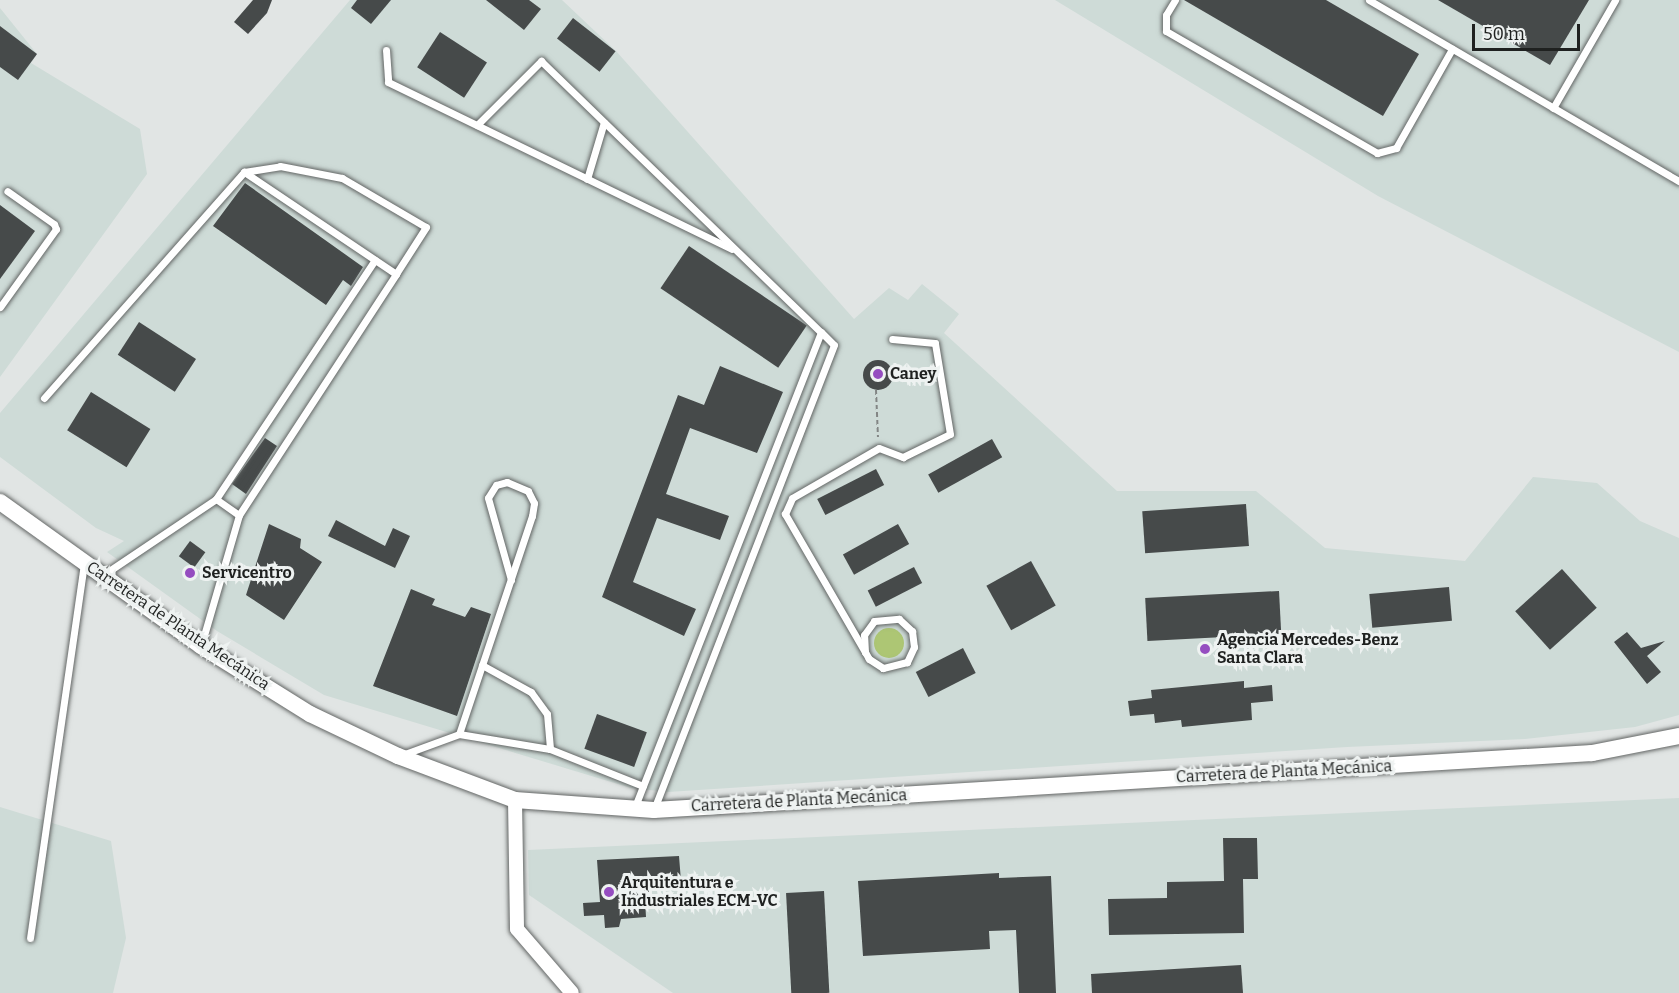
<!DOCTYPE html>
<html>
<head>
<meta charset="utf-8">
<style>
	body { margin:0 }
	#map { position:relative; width:1679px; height:993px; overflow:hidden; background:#e1e5e4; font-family:Bitter,serif }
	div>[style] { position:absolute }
	.built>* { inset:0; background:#cedbd7 }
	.green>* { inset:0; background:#adc674 }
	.round { border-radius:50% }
	.building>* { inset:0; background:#464a4a; transform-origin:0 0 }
	.path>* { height:2px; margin-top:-1px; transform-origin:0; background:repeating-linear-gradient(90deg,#828584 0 4.5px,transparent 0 7.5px) }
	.roads { filter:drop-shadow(0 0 2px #636665) drop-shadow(0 0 2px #636665) }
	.service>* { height:7px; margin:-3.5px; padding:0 3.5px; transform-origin:3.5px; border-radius:3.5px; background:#fff }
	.minor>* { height:14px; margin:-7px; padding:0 7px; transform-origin:7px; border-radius:7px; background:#fff }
	.tertiary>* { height:16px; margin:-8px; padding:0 8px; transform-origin:8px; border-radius:8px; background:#fff }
	.dots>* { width:16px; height:16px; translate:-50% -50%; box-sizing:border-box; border:3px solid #eef2f1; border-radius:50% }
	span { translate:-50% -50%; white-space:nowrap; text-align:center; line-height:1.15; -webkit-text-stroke:6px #eef2f1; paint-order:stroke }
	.poi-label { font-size:16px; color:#1f2120; font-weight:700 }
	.left { translate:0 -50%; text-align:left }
	.street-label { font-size:16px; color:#1f2120 }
	.scale { position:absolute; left:1472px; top:24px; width:108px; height:27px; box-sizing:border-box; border:3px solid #1f2120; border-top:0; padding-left:8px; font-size:18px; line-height:21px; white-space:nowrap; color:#1f2120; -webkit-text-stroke:4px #eef2f1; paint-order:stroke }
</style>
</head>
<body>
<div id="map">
	<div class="built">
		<i style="clip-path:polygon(350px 0,562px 0,616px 51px,854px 319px,889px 288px,908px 300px,922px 284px,959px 314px,944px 333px,1117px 491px,1256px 491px,1325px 548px,1465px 561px,1533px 477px,1597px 483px,1640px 521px,1679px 538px,1679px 715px,1635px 727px,1525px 739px,1347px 747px,668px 792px,631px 788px,324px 695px,217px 631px,107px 552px,124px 541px,96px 528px,0 457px,0 413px)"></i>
		<i style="clip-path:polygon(1055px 0,1679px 0,1679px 352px,1378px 196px)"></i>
		<i style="clip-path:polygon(0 8px,37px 54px,31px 63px,140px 129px,147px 174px,0 377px)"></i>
		<i style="clip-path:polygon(1679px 798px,1679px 993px,673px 993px,529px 895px,528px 850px)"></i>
		<i style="clip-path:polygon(0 807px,111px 841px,126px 938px,113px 993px,0 993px)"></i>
	</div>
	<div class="green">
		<i class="round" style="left:874px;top:628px;width:30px;height:30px"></i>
	</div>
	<div class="building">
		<i style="clip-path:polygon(253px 0,272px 0,267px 13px,248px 34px,234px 22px)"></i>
		<i style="clip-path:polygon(357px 0,391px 0,371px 24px,351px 8px)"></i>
		<i style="clip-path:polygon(486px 0,529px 0,541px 9px,524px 30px)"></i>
		<i style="clip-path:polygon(1184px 0,1326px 0,1419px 54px,1383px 116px)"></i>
		<i style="clip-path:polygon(1438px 0,1589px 0,1550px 65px)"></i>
		<i style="left:573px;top:18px;width:54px;height:26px;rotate:38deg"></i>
		<i style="clip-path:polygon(0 26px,37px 54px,18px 80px,0 67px)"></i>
		<i style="left:440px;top:32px;width:56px;height:42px;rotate:33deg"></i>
		<i style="clip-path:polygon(245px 183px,363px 267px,351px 286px,343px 280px,326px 305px,213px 226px)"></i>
		<i style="clip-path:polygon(0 205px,35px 231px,0 279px)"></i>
		<i style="left:689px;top:246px;width:142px;height:51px;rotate:34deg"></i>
		<i style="left:139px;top:322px;width:68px;height:39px;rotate:33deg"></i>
		<i class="round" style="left:863px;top:360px;width:30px;height:30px"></i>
		<i style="clip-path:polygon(720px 366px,783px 392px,757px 453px,690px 428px,666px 494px,729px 516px,720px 540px,657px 518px,633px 582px,696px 609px,684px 636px,602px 597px,678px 395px,704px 405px)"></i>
		<i style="left:91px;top:392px;width:70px;height:45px;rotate:32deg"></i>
		<i style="clip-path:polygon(265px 438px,277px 446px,246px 494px,232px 484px)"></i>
		<i style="left:992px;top:439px;width:21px;height:73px;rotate:61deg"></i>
		<i style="left:876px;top:469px;width:18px;height:66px;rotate:63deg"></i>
		<i style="left:1246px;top:504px;width:42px;height:104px;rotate:86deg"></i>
		<i style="clip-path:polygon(336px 520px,385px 546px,393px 528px,410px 536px,395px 568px,328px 536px)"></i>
		<i style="clip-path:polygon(269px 524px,301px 539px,300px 548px,322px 562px,284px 620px,246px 595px)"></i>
		<i style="left:898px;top:524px;width:23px;height:63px;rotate:61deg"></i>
		<i style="left:190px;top:541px;width:19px;height:19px;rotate:36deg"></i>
		<i style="left:1031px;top:561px;width:51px;height:51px;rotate:61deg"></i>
		<i style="left:914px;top:567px;width:18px;height:52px;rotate:63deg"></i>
		<i style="left:1562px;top:569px;width:52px;height:63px;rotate:48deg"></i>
		<i style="left:1449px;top:587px;width:34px;height:80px;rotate:85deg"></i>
		<i style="clip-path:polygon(411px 589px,435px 599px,432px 605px,465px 617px,471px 607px,491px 614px,457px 716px,373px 686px)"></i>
		<i style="left:1279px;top:591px;width:43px;height:134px;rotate:87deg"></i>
		<i style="clip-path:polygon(1627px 632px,1641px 648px,1665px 641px,1647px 656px,1661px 672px,1647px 684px,1614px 642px)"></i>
		<i style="left:963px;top:648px;width:28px;height:53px;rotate:63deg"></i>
		<i style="clip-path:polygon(1244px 681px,1244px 688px,1272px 685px,1273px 701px,1251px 703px,1252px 720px,1182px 727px,1181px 720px,1155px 723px,1154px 714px,1130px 716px,1128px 701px,1152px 698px,1151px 690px)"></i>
		<i style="left:597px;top:714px;width:53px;height:37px;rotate:20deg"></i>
		<i style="clip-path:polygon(1223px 838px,1257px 838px,1258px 879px,1243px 879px,1244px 933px,1109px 935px,1108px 899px,1167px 898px,1167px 882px,1224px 881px)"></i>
		<i style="clip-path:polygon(679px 856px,681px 881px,644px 883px,646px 917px,621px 919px,619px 927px,605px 928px,604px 915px,584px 916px,583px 903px,600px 902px,597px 860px)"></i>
		<i style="clip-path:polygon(999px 873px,999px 878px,1051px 876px,1056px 993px,1019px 993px,1016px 930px,989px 931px,990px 949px,863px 956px,858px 881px)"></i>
		<i style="left:824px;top:891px;width:102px;height:38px;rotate:87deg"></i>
		<i style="clip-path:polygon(1241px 965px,1243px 993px,1092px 993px,1091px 974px)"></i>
	</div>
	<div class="path">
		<i style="left:876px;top:390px;width:47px;rotate:87.6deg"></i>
	</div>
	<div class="roads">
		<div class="service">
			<i style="left:1175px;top:0;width:17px;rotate:121deg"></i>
			<i style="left:1166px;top:15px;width:16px;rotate:90deg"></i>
			<i style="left:1166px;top:31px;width:244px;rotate:30deg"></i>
			<i style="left:1377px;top:153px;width:20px;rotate:-15deg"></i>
			<i style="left:1396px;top:148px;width:114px;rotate:-60.5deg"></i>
			<i style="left:1369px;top:0;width:359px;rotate:30.3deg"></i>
			<i style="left:386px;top:50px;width:32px;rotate:86deg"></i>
			<i style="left:388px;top:82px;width:382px;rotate:25.9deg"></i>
			<i style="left:1553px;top:108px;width:125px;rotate:-60.1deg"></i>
			<i style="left:477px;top:125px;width:91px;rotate:-45deg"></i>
			<i style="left:541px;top:61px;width:390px;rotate:44.1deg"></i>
			<i style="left:587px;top:179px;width:59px;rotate:-73.4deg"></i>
			<i style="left:0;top:307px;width:96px;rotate:-54.3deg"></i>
			<i style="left:56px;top:229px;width:5px;rotate:-112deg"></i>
			<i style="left:54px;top:224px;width:57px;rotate:-144.9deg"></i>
			<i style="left:44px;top:398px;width:302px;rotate:-48.5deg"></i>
			<i style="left:244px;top:172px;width:36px;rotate:-9deg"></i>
			<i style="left:280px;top:166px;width:63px;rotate:11deg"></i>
			<i style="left:342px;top:178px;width:97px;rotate:30.3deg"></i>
			<i style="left:426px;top:227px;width:56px;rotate:122.6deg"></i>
			<i style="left:396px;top:274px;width:183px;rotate:-146.1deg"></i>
			<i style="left:216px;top:499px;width:287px;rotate:-56.4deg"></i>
			<i style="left:239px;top:515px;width:288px;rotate:-56.9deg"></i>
			<i style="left:103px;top:575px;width:136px;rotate:-33.9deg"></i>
			<i style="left:216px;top:499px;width:28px;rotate:35deg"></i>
			<i style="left:239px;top:515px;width:136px;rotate:106.2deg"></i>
			<i style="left:865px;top:652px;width:17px;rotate:-93deg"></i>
			<i style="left:864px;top:635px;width:17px;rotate:-54deg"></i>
			<i style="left:874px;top:621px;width:25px;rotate:-5deg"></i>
			<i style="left:899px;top:619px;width:18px;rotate:43deg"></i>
			<i style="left:912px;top:631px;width:16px;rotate:83deg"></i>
			<i style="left:914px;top:647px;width:17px;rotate:115deg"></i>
			<i style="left:907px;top:662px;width:25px;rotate:166deg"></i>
			<i style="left:883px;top:668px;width:17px;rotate:-147deg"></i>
			<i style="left:869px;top:659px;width:8px;rotate:-120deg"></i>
			<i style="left:865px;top:652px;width:160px;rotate:-120.1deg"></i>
			<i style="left:785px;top:514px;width:17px;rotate:-66deg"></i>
			<i style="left:792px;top:498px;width:100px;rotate:-29.9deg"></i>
			<i style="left:879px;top:448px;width:26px;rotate:21deg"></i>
			<i style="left:903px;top:457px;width:52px;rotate:-26.1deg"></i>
			<i style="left:950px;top:434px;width:92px;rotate:-99.4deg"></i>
			<i style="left:935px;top:343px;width:43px;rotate:-174.7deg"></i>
			<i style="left:482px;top:665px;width:56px;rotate:28.9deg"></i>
			<i style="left:531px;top:692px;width:27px;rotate:54deg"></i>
			<i style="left:547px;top:714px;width:35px;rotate:85deg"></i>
			<i style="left:459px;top:734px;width:230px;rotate:-71.5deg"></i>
			<i style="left:532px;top:516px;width:13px;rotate:-81deg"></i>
			<i style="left:534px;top:503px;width:13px;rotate:-117deg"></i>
			<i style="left:528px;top:491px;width:23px;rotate:-157deg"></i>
			<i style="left:507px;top:482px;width:11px;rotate:165deg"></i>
			<i style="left:496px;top:485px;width:15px;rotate:122deg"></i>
			<i style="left:488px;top:498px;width:85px;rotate:74.3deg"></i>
			<i style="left:402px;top:755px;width:61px;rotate:-20.2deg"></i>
			<i style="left:459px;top:734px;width:92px;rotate:9.4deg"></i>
			<i style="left:550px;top:749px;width:100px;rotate:21.7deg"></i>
			<i style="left:634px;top:809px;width:512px;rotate:-68.59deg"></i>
			<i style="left:821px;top:332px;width:18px;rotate:45deg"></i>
			<i style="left:834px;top:345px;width:499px;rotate:111.2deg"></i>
			<i style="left:30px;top:938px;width:377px;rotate:-81.8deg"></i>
		</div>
		<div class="minor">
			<i style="left:515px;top:800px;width:129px;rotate:89.1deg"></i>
			<i style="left:517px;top:929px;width:84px;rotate:49.3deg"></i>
		</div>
		<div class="tertiary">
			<i style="left:0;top:502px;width:247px;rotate:35.6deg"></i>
			<i style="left:201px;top:646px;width:128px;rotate:32deg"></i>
			<i style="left:310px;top:714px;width:98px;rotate:25.5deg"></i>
			<i style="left:398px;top:756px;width:125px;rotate:20.6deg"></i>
			<i style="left:515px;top:800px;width:139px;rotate:4.1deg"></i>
			<i style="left:654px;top:810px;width:940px;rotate:-3.48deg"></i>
			<i style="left:1592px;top:753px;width:89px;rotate:-11.1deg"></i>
		</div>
	</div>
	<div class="dots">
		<i style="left:878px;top:374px;background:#954dc0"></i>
		<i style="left:190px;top:573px;background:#954dc0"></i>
		<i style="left:1205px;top:649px;background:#954dc0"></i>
		<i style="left:609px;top:892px;background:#954dc0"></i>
	</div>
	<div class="poi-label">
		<span class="left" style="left:890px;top:374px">Caney</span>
		<span class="left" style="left:202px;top:573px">Servicentro</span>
		<span class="left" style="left:1217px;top:649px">Agencia Mercedes-Benz<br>Santa Clara</span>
		<span class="left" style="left:621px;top:892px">Arquitentura e<br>Industriales ECM-VC</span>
	</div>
	<div class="street-label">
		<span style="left:178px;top:626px;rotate:34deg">Carretera de Planta Mecánica</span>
		<span style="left:1284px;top:772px;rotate:-3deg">Carretera de Planta Mecánica</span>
		<span style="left:799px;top:801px;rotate:-3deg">Carretera de Planta Mecánica</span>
	</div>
	<div class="scale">50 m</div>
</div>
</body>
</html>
